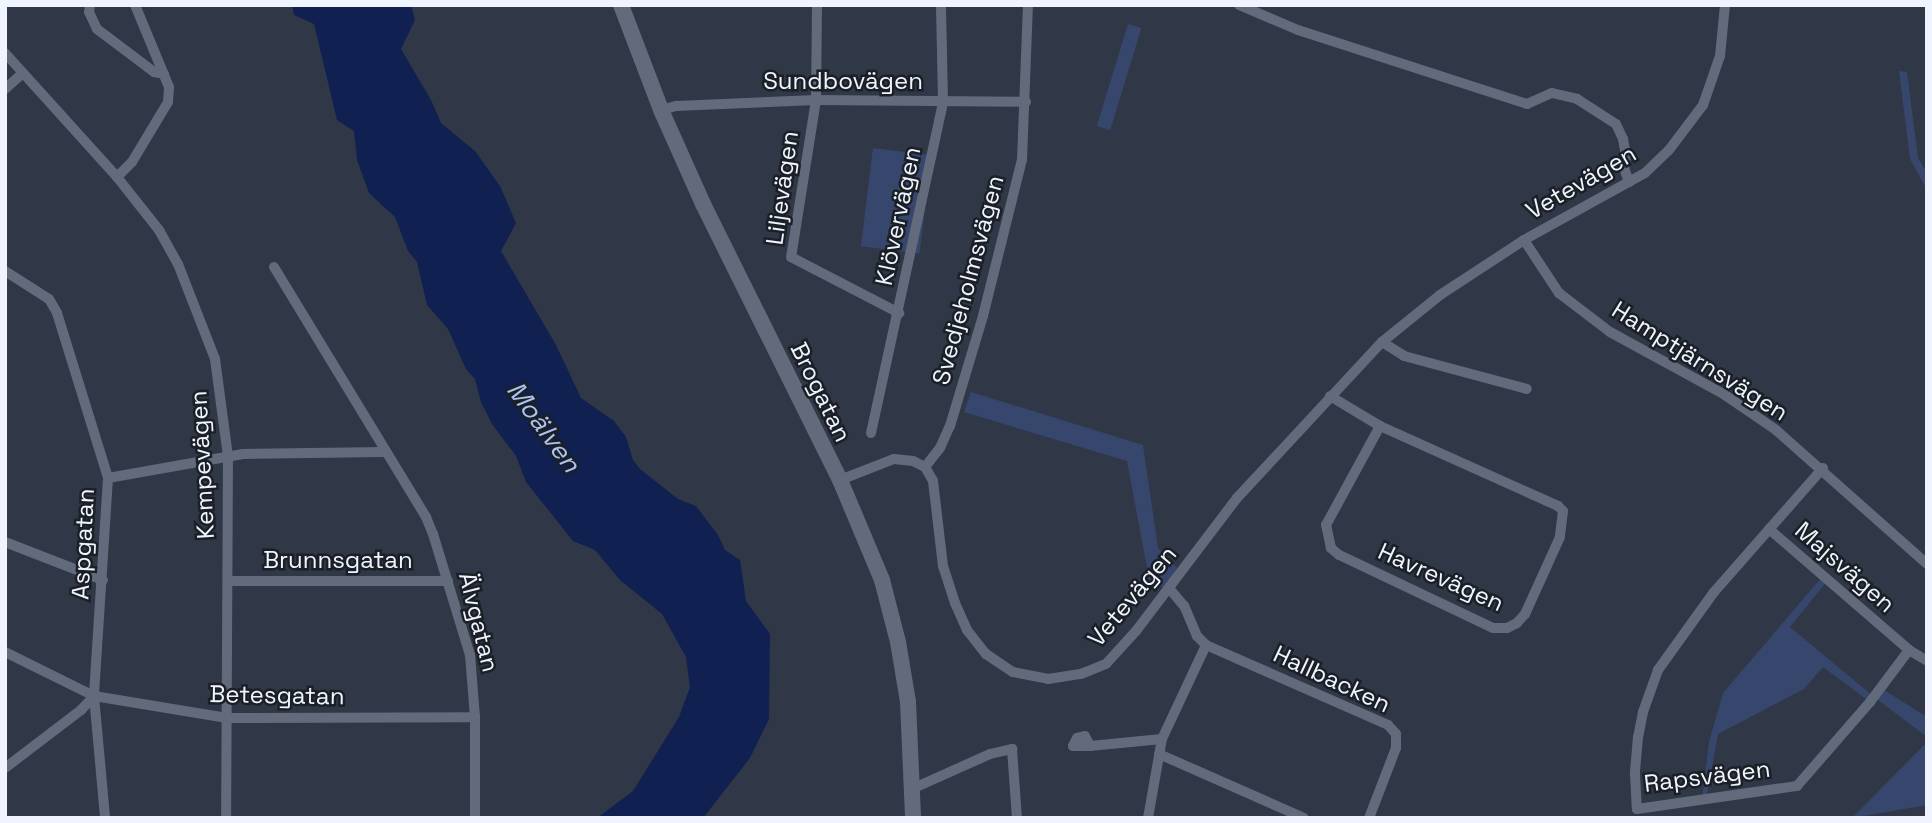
<!DOCTYPE html>
<html>
<head>
<meta charset="utf-8">
<style>
	body { margin:0 }
	#map { position:relative; width:1932px; height:823px; overflow:hidden; background:#303746; font-family:"Space Grotesk",sans-serif }
	div>[style] { position:absolute }
	.green>* { inset:0; background:#37466c; transform-origin:0 0 }
	.water>* { inset:0; background:#102050 }
	.street>* { height:10px; margin:-5px; padding:0 5px; transform-origin:5px; border-radius:5px; background:#636a7b }
	.secondary>* { height:16px; margin:-8px; padding:0 8px; transform-origin:8px; border-radius:8px; background:#636a7b }
	span { translate:-50% -50%; white-space:nowrap; text-align:center; line-height:1.15; -webkit-text-stroke:5px #1b1f26; paint-order:stroke }
	.street-label { font-size:24px; color:#f0f4ff }
	.water-label { font-size:26px; color:#acc2f3; font-style:italic }
	.frame { position:absolute; inset:0; border:7px solid #f0f4ff; pointer-events:none }
</style>
</head>
<body>
<div id="map">
	<div class="green">
		<i style="left:1128px;top:24px;width:14px;height:107px;rotate:17deg"></i>
		<i style="clip-path:polygon(1899px 71px,1907px 72px,1918px 158px,1927px 173px,1927px 190px,1910px 159px)"></i>
		<i style="left:873px;top:148px;width:59px;height:99px;rotate:7deg"></i>
		<i style="clip-path:polygon(971px 392px,1143px 445px,1158px 548px,1177px 568px,1164px 588px,1150px 584px,1127px 461px,964px 412px)"></i>
		<i style="clip-path:polygon(1822px 577px,1827px 581px,1790px 627px,1873px 696px,1881px 688px,1927px 717px,1927px 737px,1874px 697px,1870px 702px,1823px 667px,1804px 689px,1718px 734px,1706px 800px,1702px 800px,1709px 742px,1723px 693px)"></i>
		<i style="clip-path:polygon(1927px 742px,1927px 805px,1852px 818px)"></i>
	</div>
	<div class="water">
		<i style="clip-path:polygon(292px 5px,411px 5px,415px 20px,401px 49px,431px 100px,441px 123px,475px 151px,500px 186px,516px 223px,501px 251px,556px 345px,581px 398px,614px 421px,626px 437px,633px 460px,640px 469px,678px 499px,696px 506px,718px 535px,725px 550px,740px 560px,746px 601px,770px 634px,769px 719px,750px 758px,703px 818px,597px 818px,633px 791px,679px 717px,690px 687px,686px 657px,662px 614px,620px 580px,595px 550px,573px 541px,526px 482px,516px 456px,492px 424px,481px 402px,475px 379px,466px 369px,448px 329px,427px 305px,417px 262px,408px 251px,395px 217px,369px 193px,357px 160px,354px 131px,337px 120px,314px 24px,294px 15px)"></i>
	</div>
	<div class="street">
		<i style="left:90px;top:5px;width:7px;rotate:98deg"></i>
		<i style="left:89px;top:12px;width:19px;rotate:65deg"></i>
		<i style="left:97px;top:29px;width:71px;rotate:37deg"></i>
		<i style="left:154px;top:72px;width:10px;rotate:11deg"></i>
		<i style="left:817px;top:5px;width:95px;rotate:90.6deg"></i>
		<i style="left:816px;top:100px;width:159px;rotate:99deg"></i>
		<i style="left:791px;top:257px;width:122px;rotate:27.4deg"></i>
		<i style="left:1239px;top:5px;width:64px;rotate:23deg"></i>
		<i style="left:1298px;top:30px;width:241px;rotate:17.9deg"></i>
		<i style="left:1527px;top:104px;width:27px;rotate:-24deg"></i>
		<i style="left:1552px;top:93px;width:26px;rotate:13deg"></i>
		<i style="left:1577px;top:99px;width:46px;rotate:32.7deg"></i>
		<i style="left:1616px;top:124px;width:17px;rotate:65deg"></i>
		<i style="left:1623px;top:139px;width:17px;rotate:80deg"></i>
		<i style="left:1626px;top:156px;width:12px;rotate:99deg"></i>
		<i style="left:1624px;top:168px;width:15px;rotate:70deg"></i>
		<i style="left:5px;top:53px;width:167px;rotate:47.9deg"></i>
		<i style="left:117px;top:177px;width:68px;rotate:51.6deg"></i>
		<i style="left:159px;top:230px;width:39px;rotate:61deg"></i>
		<i style="left:178px;top:264px;width:102px;rotate:68.7deg"></i>
		<i style="left:215px;top:359px;width:98px;rotate:82.4deg"></i>
		<i style="left:228px;top:456px;width:362px;rotate:90.3deg"></i>
		<i style="left:5px;top:89px;width:24px;rotate:-42deg"></i>
		<i style="left:661px;top:110px;width:16px;rotate:-15deg"></i>
		<i style="left:676px;top:106px;width:140px;rotate:-2.5deg"></i>
		<i style="left:816px;top:100px;width:210px;rotate:0.5deg"></i>
		<i style="left:117px;top:177px;width:21px;rotate:-45deg"></i>
		<i style="left:132px;top:162px;width:70px;rotate:-59deg"></i>
		<i style="left:168px;top:102px;width:15px;rotate:-86deg"></i>
		<i style="left:169px;top:87px;width:89px;rotate:-112.5deg"></i>
		<i style="left:1524px;top:240px;width:64px;rotate:56.6deg"></i>
		<i style="left:1559px;top:293px;width:64px;rotate:37.4deg"></i>
		<i style="left:1610px;top:332px;width:128px;rotate:28.6deg"></i>
		<i style="left:1722px;top:393px;width:65px;rotate:34.4deg"></i>
		<i style="left:1776px;top:430px;width:202px;rotate:41.6deg"></i>
		<i style="left:274px;top:267px;width:293px;rotate:58.7deg"></i>
		<i style="left:426px;top:517px;width:18px;rotate:68deg"></i>
		<i style="left:433px;top:534px;width:127px;rotate:73deg"></i>
		<i style="left:470px;top:655px;width:62px;rotate:85.4deg"></i>
		<i style="left:475px;top:717px;width:101px;rotate:90deg"></i>
		<i style="left:5px;top:271px;width:52px;rotate:32.5deg"></i>
		<i style="left:49px;top:299px;width:16px;rotate:60deg"></i>
		<i style="left:57px;top:313px;width:173px;rotate:72.8deg"></i>
		<i style="left:108px;top:478px;width:218px;rotate:93.7deg"></i>
		<i style="left:94px;top:696px;width:122px;rotate:84.8deg"></i>
		<i style="left:1382px;top:342px;width:26px;rotate:32deg"></i>
		<i style="left:1404px;top:356px;width:127px;rotate:15deg"></i>
		<i style="left:1330px;top:396px;width:58px;rotate:31deg"></i>
		<i style="left:1380px;top:426px;width:195px;rotate:24.2deg"></i>
		<i style="left:1558px;top:506px;width:7px;rotate:45deg"></i>
		<i style="left:1563px;top:511px;width:26px;rotate:97deg"></i>
		<i style="left:1560px;top:537px;width:85px;rotate:114.4deg"></i>
		<i style="left:1525px;top:614px;width:12px;rotate:132deg"></i>
		<i style="left:1517px;top:623px;width:11px;rotate:153deg"></i>
		<i style="left:1507px;top:628px;width:14px;rotate:180deg"></i>
		<i style="left:1493px;top:628px;width:170px;rotate:-154.6deg"></i>
		<i style="left:1339px;top:555px;width:11px;rotate:-139deg"></i>
		<i style="left:1331px;top:548px;width:24px;rotate:-102deg"></i>
		<i style="left:1326px;top:525px;width:113px;rotate:-61.4deg"></i>
		<i style="left:871px;top:433px;width:339px;rotate:-77.7deg"></i>
		<i style="left:943px;top:102px;width:97px;rotate:-91.2deg"></i>
		<i style="left:925px;top:467px;width:16px;rotate:60deg"></i>
		<i style="left:933px;top:481px;width:86px;rotate:83.3deg"></i>
		<i style="left:943px;top:566px;width:39px;rotate:72deg"></i>
		<i style="left:955px;top:603px;width:30px;rotate:66deg"></i>
		<i style="left:967px;top:630px;width:31px;rotate:52deg"></i>
		<i style="left:986px;top:654px;width:32px;rotate:34deg"></i>
		<i style="left:1013px;top:672px;width:36px;rotate:11deg"></i>
		<i style="left:1048px;top:679px;width:33px;rotate:-9deg"></i>
		<i style="left:1081px;top:674px;width:27px;rotate:-22deg"></i>
		<i style="left:1106px;top:664px;width:45px;rotate:-47.7deg"></i>
		<i style="left:1136px;top:631px;width:167px;rotate:-52.8deg"></i>
		<i style="left:1237px;top:498px;width:213px;rotate:-47.1deg"></i>
		<i style="left:1382px;top:342px;width:75px;rotate:-39deg"></i>
		<i style="left:1440px;top:295px;width:100px;rotate:-33.2deg"></i>
		<i style="left:1524px;top:240px;width:138px;rotate:-29deg"></i>
		<i style="left:1645px;top:173px;width:33px;rotate:-44deg"></i>
		<i style="left:1669px;top:150px;width:56px;rotate:-52.9deg"></i>
		<i style="left:1703px;top:105px;width:52px;rotate:-70.9deg"></i>
		<i style="left:1720px;top:56px;width:51px;rotate:-84.4deg"></i>
		<i style="left:1823px;top:468px;width:165px;rotate:131.3deg"></i>
		<i style="left:1714px;top:592px;width:96px;rotate:125.7deg"></i>
		<i style="left:1658px;top:670px;width:45px;rotate:109.7deg"></i>
		<i style="left:1643px;top:712px;width:25px;rotate:101deg"></i>
		<i style="left:1638px;top:737px;width:37px;rotate:95deg"></i>
		<i style="left:1635px;top:774px;width:35px;rotate:87deg"></i>
		<i style="left:1637px;top:809px;width:162px;rotate:-8.2deg"></i>
		<i style="left:1797px;top:786px;width:111px;rotate:-49deg"></i>
		<i style="left:1870px;top:702px;width:65px;rotate:-53.1deg"></i>
		<i style="left:108px;top:478px;width:137px;rotate:-10.1deg"></i>
		<i style="left:243px;top:454px;width:141px;rotate:-0.8deg"></i>
		<i style="left:840px;top:480px;width:58px;rotate:-21.3deg"></i>
		<i style="left:894px;top:459px;width:19px;rotate:6deg"></i>
		<i style="left:913px;top:461px;width:13px;rotate:27deg"></i>
		<i style="left:925px;top:467px;width:24px;rotate:-52deg"></i>
		<i style="left:940px;top:448px;width:24px;rotate:-66deg"></i>
		<i style="left:950px;top:426px;width:115px;rotate:-73.3deg"></i>
		<i style="left:983px;top:316px;width:161px;rotate:-76deg"></i>
		<i style="left:1022px;top:160px;width:155px;rotate:-87.8deg"></i>
		<i style="left:1769px;top:529px;width:185px;rotate:40.8deg"></i>
		<i style="left:1909px;top:650px;width:21px;rotate:31deg"></i>
		<i style="left:5px;top:542px;width:105px;rotate:21.2deg"></i>
		<i style="left:228px;top:581px;width:220px"></i>
		<i style="left:1206px;top:645px;width:199px;rotate:23.7deg"></i>
		<i style="left:1388px;top:725px;width:12px;rotate:48deg"></i>
		<i style="left:1396px;top:734px;width:14px;rotate:90deg"></i>
		<i style="left:1396px;top:748px;width:75px;rotate:111.1deg"></i>
		<i style="left:5px;top:652px;width:99px;rotate:26.3deg"></i>
		<i style="left:94px;top:696px;width:135px;rotate:9.4deg"></i>
		<i style="left:227px;top:718px;width:248px;rotate:-0.2deg"></i>
		<i style="left:1090px;top:746px;width:11px;rotate:-117deg"></i>
		<i style="left:1085px;top:736px;width:8px;rotate:166deg"></i>
		<i style="left:1077px;top:738px;width:9px;rotate:117deg"></i>
		<i style="left:1073px;top:746px;width:17px"></i>
		<i style="left:1090px;top:746px;width:72px;rotate:-5.6deg"></i>
		<i style="left:1159px;top:754px;width:158px;rotate:23.8deg"></i>
		<i style="left:5px;top:768px;width:96px;rotate:-37.3deg"></i>
		<i style="left:81px;top:710px;width:19px;rotate:-47deg"></i>
		<i style="left:914px;top:788px;width:83px;rotate:-24.1deg"></i>
		<i style="left:990px;top:754px;width:23px;rotate:-13deg"></i>
		<i style="left:1012px;top:749px;width:69px;rotate:85.9deg"></i>
		<i style="left:1148px;top:818px;width:80px;rotate:-80deg"></i>
		<i style="left:1162px;top:739px;width:104px;rotate:-64.9deg"></i>
		<i style="left:1206px;top:645px;width:13px;rotate:-135deg"></i>
		<i style="left:1197px;top:636px;width:33px;rotate:-113deg"></i>
		<i style="left:1184px;top:606px;width:23px;rotate:-130deg"></i>
	</div>
	<div class="secondary">
		<i style="left:621px;top:5px;width:112px;rotate:69.1deg"></i>
		<i style="left:661px;top:110px;width:103px;rotate:65.9deg"></i>
		<i style="left:703px;top:204px;width:308px;rotate:63.6deg"></i>
		<i style="left:840px;top:480px;width:108px;rotate:67.2deg"></i>
		<i style="left:882px;top:580px;width:64px;rotate:75.5deg"></i>
		<i style="left:898px;top:642px;width:61px;rotate:80.5deg"></i>
		<i style="left:908px;top:702px;width:116px;rotate:87.5deg"></i>
	</div>
	<div class="street-label">
		<span style="left:843px;top:81px">Sundbovägen</span>
		<span style="left:1581px;top:182px;rotate:-30deg">Vetevägen</span>
		<span style="left:782px;top:188px;rotate:-82deg">Liljevägen</span>
		<span style="left:898px;top:216px;rotate:-78deg">Klövervägen</span>
		<span style="left:968px;top:280px;rotate:-75deg">Svedjeholmsvägen</span>
		<span style="left:1700px;top:361px;rotate:32deg">Hamptjärnsvägen</span>
		<span style="left:821px;top:392px;rotate:64deg">Brogatan</span>
		<span style="left:202px;top:465px;rotate:-93deg">Kempevägen</span>
		<span style="left:83px;top:544px;rotate:-87deg">Aspgatan</span>
		<span style="left:338px;top:560px">Brunnsgatan</span>
		<span style="left:1845px;top:567px;rotate:41deg">Majsvägen</span>
		<span style="left:1441px;top:577px;rotate:24deg">Havrevägen</span>
		<span style="left:1132px;top:596px;rotate:-50deg">Vetevägen</span>
		<span style="left:479px;top:622px;rotate:76deg">Älvgatan</span>
		<span style="left:1332px;top:679px;rotate:25deg">Hallbacken</span>
		<span style="left:277px;top:695px;rotate:1deg">Betesgatan</span>
		<span style="left:1707px;top:776px;rotate:-7deg">Rapsvägen</span>
	</div>
	<div class="water-label">
		<span style="left:543px;top:427px;rotate:54deg">Moälven</span>
	</div>
	<div class="frame"></div>
</div>
</body>
</html>
